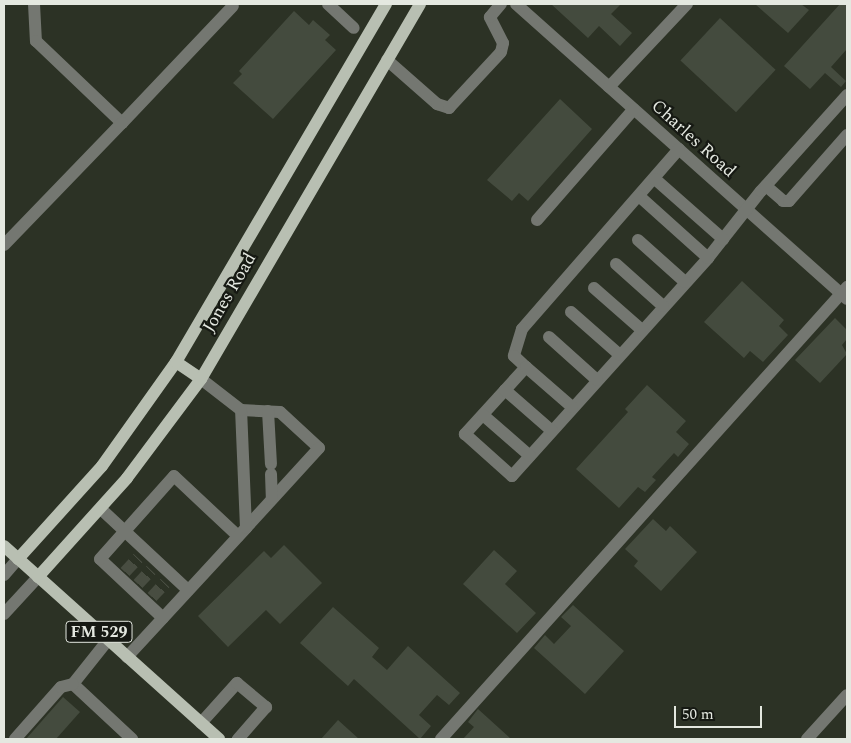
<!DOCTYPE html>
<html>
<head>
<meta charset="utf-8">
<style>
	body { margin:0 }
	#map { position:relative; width:851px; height:743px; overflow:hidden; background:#2c3225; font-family:Spectral,serif }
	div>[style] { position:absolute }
	.building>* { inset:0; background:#444b3e; transform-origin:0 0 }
	.minor-tunnel>* { height:12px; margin-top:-6px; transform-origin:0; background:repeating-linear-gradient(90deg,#484d41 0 12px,transparent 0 18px) }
	.minor>* { height:12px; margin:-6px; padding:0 6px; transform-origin:6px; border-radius:6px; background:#747771 }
	.major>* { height:12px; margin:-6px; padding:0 6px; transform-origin:6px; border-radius:6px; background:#b8bfb2 }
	span { translate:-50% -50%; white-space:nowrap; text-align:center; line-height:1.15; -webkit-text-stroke:4.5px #161913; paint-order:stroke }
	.shield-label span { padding:1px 4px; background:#161913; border:1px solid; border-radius:4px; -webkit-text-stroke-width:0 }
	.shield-label { font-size:16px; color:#e4e8e0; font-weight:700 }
	.street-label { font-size:18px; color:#e4e8e0 }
	.frame { position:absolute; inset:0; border:5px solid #e4e8e0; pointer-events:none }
	.scale { position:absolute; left:674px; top:706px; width:88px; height:22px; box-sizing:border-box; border:2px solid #e4e8e0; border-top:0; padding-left:6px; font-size:15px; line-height:18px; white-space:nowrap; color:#e4e8e0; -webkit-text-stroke:4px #161913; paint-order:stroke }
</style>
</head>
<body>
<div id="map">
	<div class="building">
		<i style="clip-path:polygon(551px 4px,621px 4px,611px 14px,632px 33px,620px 46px,599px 26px,588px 38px)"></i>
		<i style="clip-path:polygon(755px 4px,801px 4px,809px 10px,788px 33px)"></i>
		<i style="clip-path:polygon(840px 4px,847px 4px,847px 49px,831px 67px,846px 81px,841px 87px,825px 73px,810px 89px,784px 66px)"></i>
		<i style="clip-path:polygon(294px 11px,309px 25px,313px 20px,330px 35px,325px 40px,336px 50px,273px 119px,233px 83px,242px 74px,239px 71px)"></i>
		<i style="left:720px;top:18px;width:76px;height:58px;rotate:43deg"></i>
		<i style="clip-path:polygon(560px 99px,592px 129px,528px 201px,519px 193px,512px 201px,487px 180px)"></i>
		<i style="clip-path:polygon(742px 281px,784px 320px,779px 326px,788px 335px,763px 362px,750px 351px,744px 358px,704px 322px)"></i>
		<i style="clip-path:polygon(835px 318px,847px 330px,847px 339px,842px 345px,847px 354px,820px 383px,795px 360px)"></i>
		<i style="clip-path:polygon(647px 385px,686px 421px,676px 432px,689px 444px,678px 457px,674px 453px,652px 477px,656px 480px,645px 492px,638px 487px,619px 508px,576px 469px,628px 412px,625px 409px)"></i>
		<i style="clip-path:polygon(653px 519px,666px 531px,670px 526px,697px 552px,661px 591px,634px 566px,638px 561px,625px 549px)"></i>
		<i style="clip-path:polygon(284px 545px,322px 583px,280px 624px,266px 610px,228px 647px,198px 616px,264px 551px,271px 558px)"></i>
		<i style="clip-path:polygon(494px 550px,517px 571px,505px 584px,536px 613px,517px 633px,463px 584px)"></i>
		<i style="clip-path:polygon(573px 605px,624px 651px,585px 694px,534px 648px,545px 635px,554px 644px,571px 626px,561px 617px)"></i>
		<i style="clip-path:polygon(333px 607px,379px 648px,372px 657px,387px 670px,408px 646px,460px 693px,449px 705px,437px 695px,419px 715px,431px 726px,420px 739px,354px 679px,348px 686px,300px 643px)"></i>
		<i style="clip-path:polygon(63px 697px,80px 712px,56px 739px,26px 739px)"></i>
		<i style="clip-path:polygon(478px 709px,511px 739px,463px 739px,474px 727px,468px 722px)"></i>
		<i style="clip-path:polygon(338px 720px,359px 739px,321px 739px)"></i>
	</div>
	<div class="minor-tunnel">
		<i style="left:125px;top:572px;width:19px;rotate:-47deg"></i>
		<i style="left:138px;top:584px;width:19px;rotate:-47deg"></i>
		<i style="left:152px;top:597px;width:19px;rotate:-47deg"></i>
	</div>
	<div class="minor">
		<i style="left:34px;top:4px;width:37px;rotate:87deg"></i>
		<i style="left:36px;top:41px;width:119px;rotate:43.6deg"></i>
		<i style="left:122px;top:123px;width:161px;rotate:-46.5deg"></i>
		<i style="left:328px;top:4px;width:35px;rotate:43deg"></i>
		<i style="left:516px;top:4px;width:443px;rotate:41.7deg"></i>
		<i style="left:387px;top:60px;width:67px;rotate:41.3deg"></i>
		<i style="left:437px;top:104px;width:13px;rotate:18deg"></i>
		<i style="left:449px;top:108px;width:76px;rotate:-47.1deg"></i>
		<i style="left:501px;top:52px;width:9px;rotate:-77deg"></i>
		<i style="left:503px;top:43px;width:29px;rotate:-117deg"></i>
		<i style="left:490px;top:17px;width:17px;rotate:-50deg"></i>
		<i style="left:609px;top:87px;width:114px;rotate:-46.8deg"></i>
		<i style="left:679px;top:149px;width:239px;rotate:131.1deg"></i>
		<i style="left:522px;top:329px;width:28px;rotate:107deg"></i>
		<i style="left:514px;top:356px;width:16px;rotate:43deg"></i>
		<i style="left:526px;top:367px;width:91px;rotate:132.3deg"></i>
		<i style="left:465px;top:434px;width:63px;rotate:41.8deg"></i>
		<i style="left:512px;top:476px;width:293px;rotate:-48deg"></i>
		<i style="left:708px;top:258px;width:85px;rotate:-51.7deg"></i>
		<i style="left:761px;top:191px;width:129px;rotate:-48.1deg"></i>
		<i style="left:655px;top:179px;width:91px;rotate:41.4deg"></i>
		<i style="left:766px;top:186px;width:23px;rotate:41deg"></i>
		<i style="left:783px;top:201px;width:6px"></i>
		<i style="left:789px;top:201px;width:88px;rotate:-48.7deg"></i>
		<i style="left:639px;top:196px;width:93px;rotate:41.9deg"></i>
		<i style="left:537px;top:220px;width:147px;rotate:-48.9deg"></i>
		<i style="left:638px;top:240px;width:63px;rotate:41.8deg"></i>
		<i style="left:4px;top:245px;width:170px;rotate:-46deg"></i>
		<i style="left:616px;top:264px;width:63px;rotate:41.8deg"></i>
		<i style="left:594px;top:288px;width:64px;rotate:41.2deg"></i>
		<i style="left:571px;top:312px;width:65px;rotate:41.3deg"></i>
		<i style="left:549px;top:337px;width:64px;rotate:41.9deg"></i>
		<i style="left:526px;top:367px;width:61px;rotate:41deg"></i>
		<i style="left:505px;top:390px;width:62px;rotate:41.1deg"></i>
		<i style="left:241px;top:410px;width:39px;rotate:3deg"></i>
		<i style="left:280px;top:412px;width:53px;rotate:42.7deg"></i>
		<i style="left:319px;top:448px;width:108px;rotate:132.4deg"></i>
		<i style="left:268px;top:411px;width:53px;rotate:86.8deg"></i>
		<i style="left:483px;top:415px;width:62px;rotate:41.1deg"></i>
		<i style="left:271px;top:474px;width:25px;rotate:88deg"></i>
		<i style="left:101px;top:509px;width:119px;rotate:43deg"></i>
		<i style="left:4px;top:575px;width:21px;rotate:-49deg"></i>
		<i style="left:4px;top:614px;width:50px;rotate:-47.4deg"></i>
		<i style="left:163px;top:618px;width:86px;rotate:-136.9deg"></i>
		<i style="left:100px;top:559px;width:111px;rotate:-48.3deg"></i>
		<i style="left:174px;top:476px;width:88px;rotate:43.2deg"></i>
		<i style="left:108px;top:640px;width:56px;rotate:128.5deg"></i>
		<i style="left:73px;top:684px;width:81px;rotate:43deg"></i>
		<i style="left:127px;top:657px;width:176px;rotate:-47.3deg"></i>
		<i style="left:246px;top:528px;width:118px;rotate:-92.4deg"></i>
		<i style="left:241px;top:410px;width:51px;rotate:-142.2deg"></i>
		<i style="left:201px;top:723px;width:54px;rotate:-48deg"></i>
		<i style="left:237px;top:683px;width:38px;rotate:40deg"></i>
		<i style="left:266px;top:707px;width:43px;rotate:131.2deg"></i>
		<i style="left:15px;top:739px;width:69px;rotate:-48.5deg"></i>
		<i style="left:61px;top:687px;width:12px;rotate:-14deg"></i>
		<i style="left:441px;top:739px;width:608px;rotate:-48.07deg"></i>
		<i style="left:807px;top:739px;width:59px;rotate:-47.7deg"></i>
	</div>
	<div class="major">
		<i style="left:176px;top:362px;width:30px;rotate:34deg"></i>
		<i style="left:4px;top:546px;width:289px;rotate:41.9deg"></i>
		<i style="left:18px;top:559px;width:125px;rotate:-47.9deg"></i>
		<i style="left:102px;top:466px;width:128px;rotate:-54.6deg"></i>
		<i style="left:176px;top:362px;width:415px;rotate:-59.6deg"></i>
		<i style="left:38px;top:577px;width:133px;rotate:-48deg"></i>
		<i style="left:127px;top:478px;width:124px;rotate:-53.2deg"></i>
		<i style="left:201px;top:379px;width:434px;rotate:-59.7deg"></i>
	</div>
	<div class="shield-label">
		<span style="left:99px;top:632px">FM 529</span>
	</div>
	<div class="street-label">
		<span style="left:693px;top:139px;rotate:42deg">Charles Road</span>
		<span style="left:230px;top:293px;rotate:-60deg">Jones Road</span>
	</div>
	<div class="frame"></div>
	<div class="scale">50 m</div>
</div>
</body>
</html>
